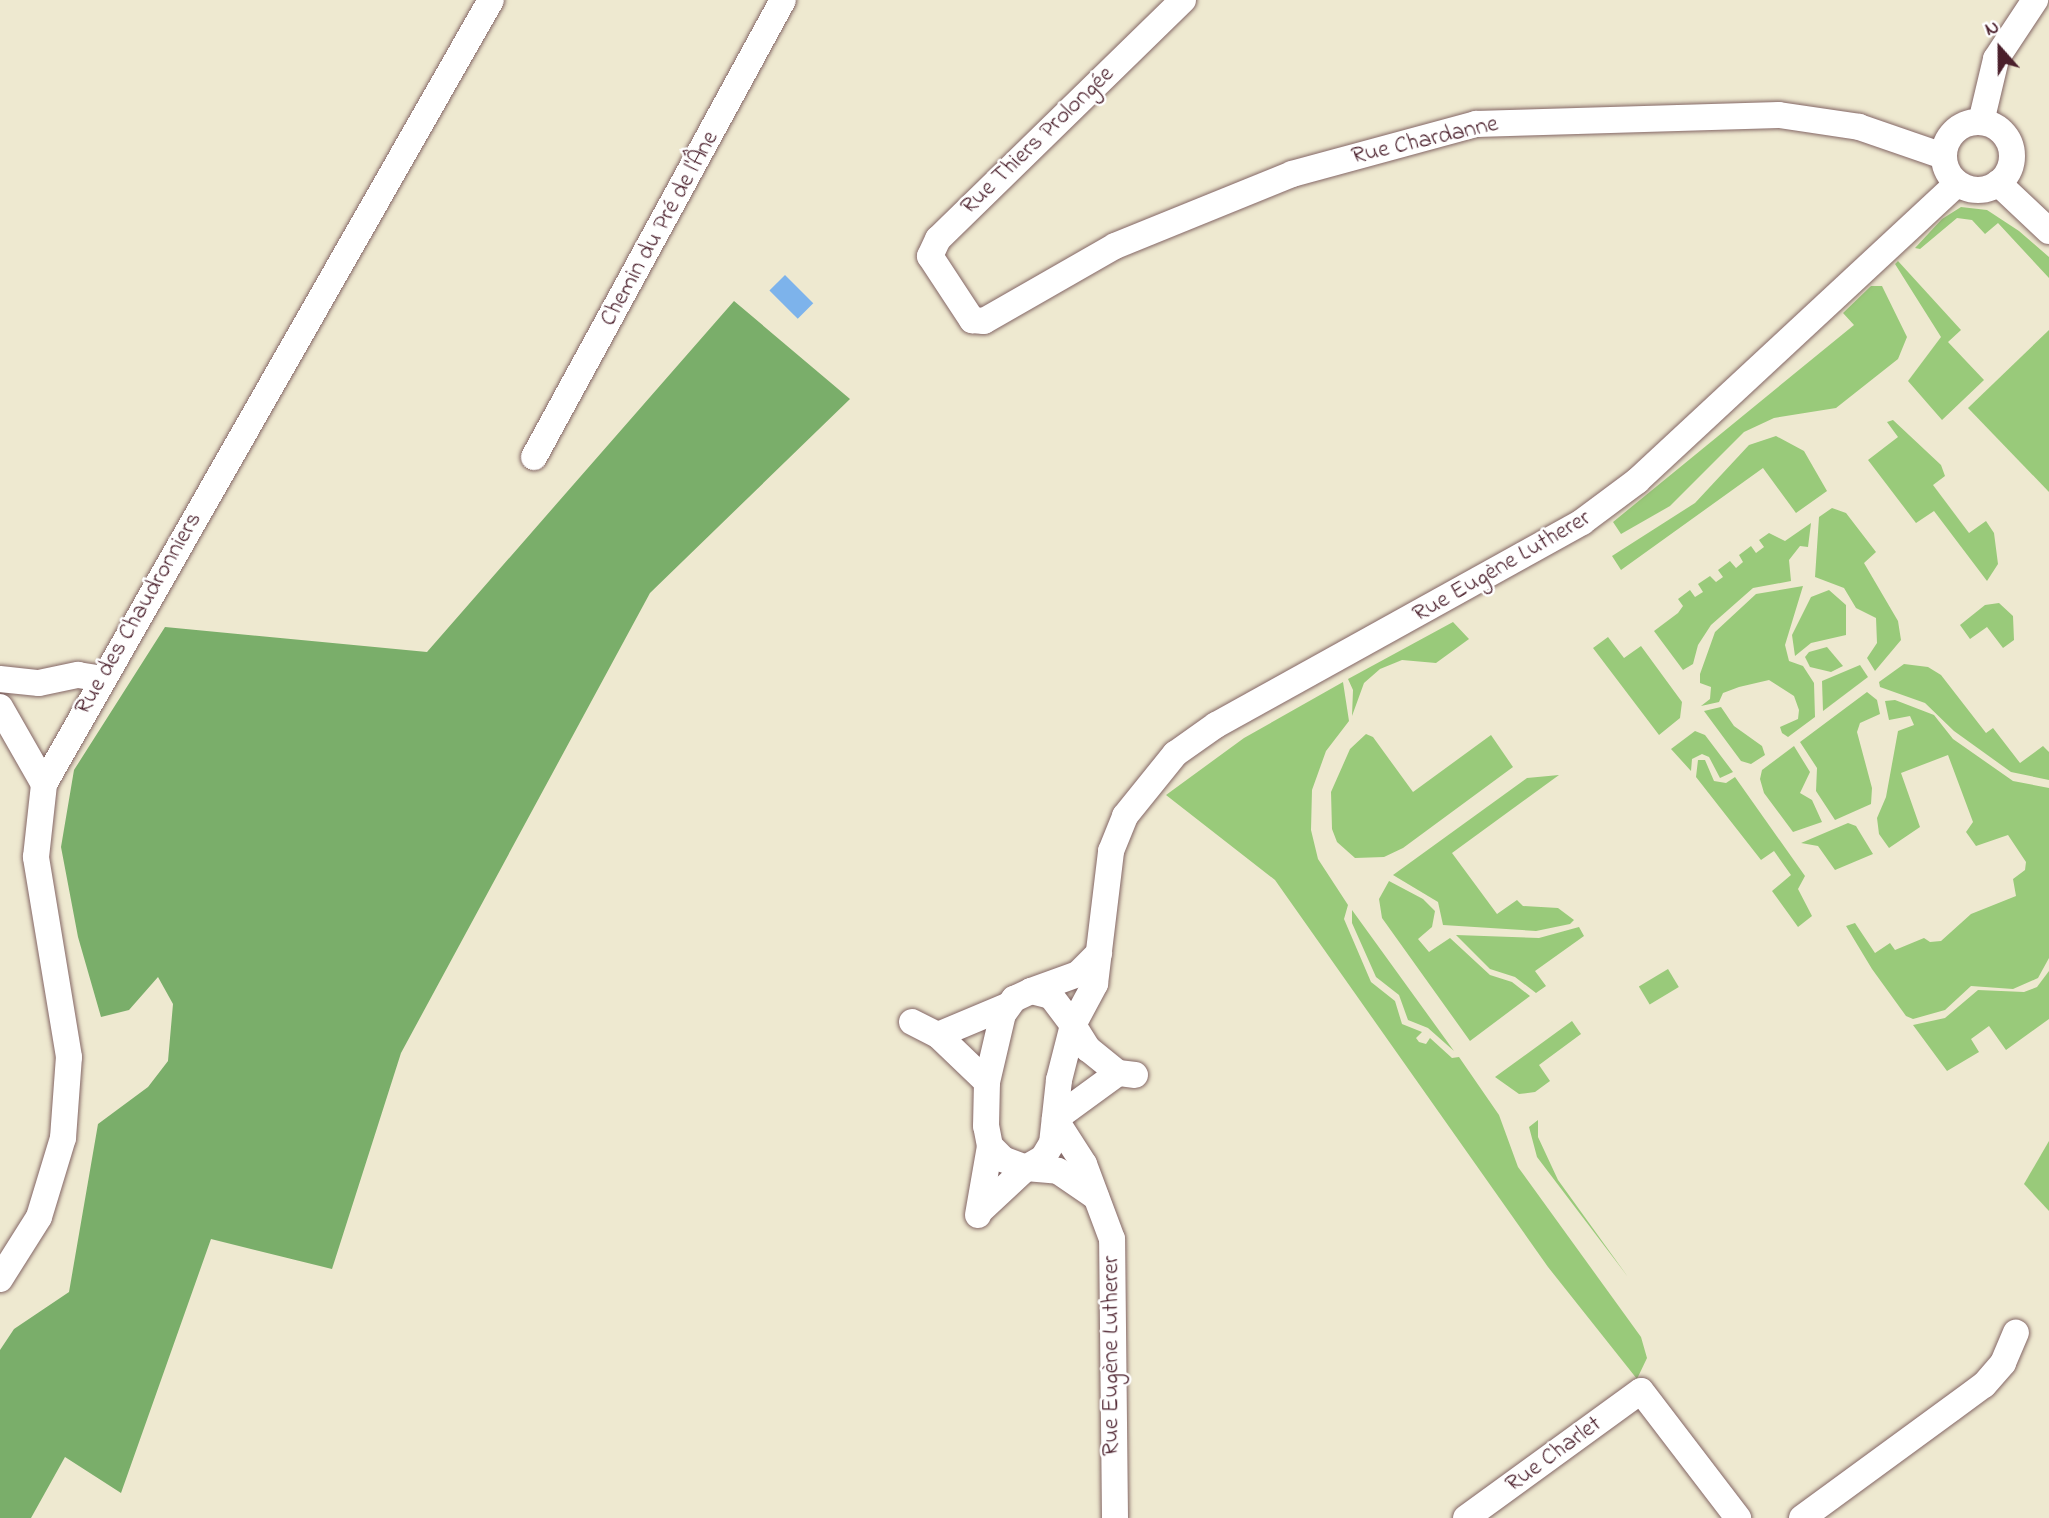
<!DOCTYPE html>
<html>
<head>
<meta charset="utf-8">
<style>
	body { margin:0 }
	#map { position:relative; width:2049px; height:1518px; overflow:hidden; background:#eee9d0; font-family:"Indie Flower",sans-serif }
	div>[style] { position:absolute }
	.green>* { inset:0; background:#99ca7a; transform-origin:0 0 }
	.forest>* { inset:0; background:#7aae6a }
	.water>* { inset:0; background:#7db3eb; transform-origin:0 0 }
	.roads { filter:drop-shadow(0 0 2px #836665) drop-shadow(0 0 2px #836665) }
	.street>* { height:26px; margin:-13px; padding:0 13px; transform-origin:13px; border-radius:13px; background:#fff }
	.street>.ring { margin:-13px; padding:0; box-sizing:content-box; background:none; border:26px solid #fff; border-radius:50% }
	span { translate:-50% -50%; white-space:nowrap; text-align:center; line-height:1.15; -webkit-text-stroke:5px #fff; paint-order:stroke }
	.street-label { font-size:24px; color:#4a1f2b }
	.north { position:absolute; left:1965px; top:14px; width:70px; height:70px; -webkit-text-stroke:5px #fff; paint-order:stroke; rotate:339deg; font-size:19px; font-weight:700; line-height:28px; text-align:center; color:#4a1f2b }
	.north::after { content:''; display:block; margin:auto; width:24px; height:32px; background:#4a1f2b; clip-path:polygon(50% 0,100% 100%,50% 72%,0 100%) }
</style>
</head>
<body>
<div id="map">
	<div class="green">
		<i style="clip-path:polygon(1961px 207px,1987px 210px,2019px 231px,2049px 257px,2049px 278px,1998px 223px,1985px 234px,1972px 220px,1957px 218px,1920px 249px,1915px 248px,1942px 219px)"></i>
		<i style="clip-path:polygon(1898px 261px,1961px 330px,1948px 342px,1984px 380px,1942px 420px,1908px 381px,1941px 337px,1895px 264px)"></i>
		<i style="clip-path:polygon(1871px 286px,1882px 286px,1907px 337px,1898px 359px,1836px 408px,1774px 418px,1744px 432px,1670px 506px,1621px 534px,1613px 522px,1854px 325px,1843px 313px)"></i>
		<i style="clip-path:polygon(2049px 330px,2049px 492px,1968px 408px)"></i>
		<i style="clip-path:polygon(1893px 420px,1941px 465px,1945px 476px,1933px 485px,1969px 533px,1986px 521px,1994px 533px,1998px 564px,1987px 581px,1934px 511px,1916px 523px,1868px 460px,1898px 437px,1887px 422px)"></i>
		<i style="clip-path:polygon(1776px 436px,1804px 451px,1827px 491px,1796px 513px,1763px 468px,1621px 570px,1612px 556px,1695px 503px,1749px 445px)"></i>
		<i style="clip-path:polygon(1832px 508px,1846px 513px,1876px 552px,1864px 563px,1898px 621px,1901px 640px,1875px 671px,1867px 658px,1877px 643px,1876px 618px,1856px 608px,1844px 588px,1815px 577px,1819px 517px)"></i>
		<i style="clip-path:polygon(1811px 523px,1808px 547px,1800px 546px,1789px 560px,1791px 581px,1753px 588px,1711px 625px,1698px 645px,1693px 664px,1683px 670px,1654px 631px,1678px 613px,1683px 606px,1678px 599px,1690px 590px,1695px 597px,1703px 592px,1698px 584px,1710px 576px,1716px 582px,1723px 577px,1718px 570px,1730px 561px,1736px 568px,1743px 562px,1739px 555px,1751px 546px,1756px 553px,1764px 547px,1759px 540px,1769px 533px,1785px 541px)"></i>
		<i style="clip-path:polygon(1803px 586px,1785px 645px,1789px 661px,1803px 666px,1814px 683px,1815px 717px,1788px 737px,1782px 733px,1780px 727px,1798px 719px,1799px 710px,1794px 696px,1769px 680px,1739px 687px,1723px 693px,1719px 702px,1701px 706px,1710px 699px,1711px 687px,1700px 683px,1700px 674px,1715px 632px,1756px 594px)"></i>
		<i style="clip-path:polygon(1829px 590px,1846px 605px,1846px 635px,1811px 643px,1795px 656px,1792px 635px,1811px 597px)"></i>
		<i style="clip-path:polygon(1999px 603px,2013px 616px,2014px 640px,2003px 648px,1987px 627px,1970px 639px,1960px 625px,1985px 605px)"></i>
		<i style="clip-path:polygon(1453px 622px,1469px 639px,1436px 663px,1402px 660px,1380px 669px,1364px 683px,1352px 716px,1353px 690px,1348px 679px)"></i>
		<i style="clip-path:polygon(1608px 637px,1624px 658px,1641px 646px,1682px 702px,1680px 718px,1659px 735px,1593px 648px)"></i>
		<i style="clip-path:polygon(1827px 647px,1843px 666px,1831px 672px,1810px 667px,1805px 657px,1809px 652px)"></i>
		<i style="clip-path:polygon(1904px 664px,1928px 667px,1941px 675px,1986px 733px,1993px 728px,2020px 763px,2043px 746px,2049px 752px,2049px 780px,2011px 772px,1954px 731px,1925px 703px,1880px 687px,1879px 682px)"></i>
		<i style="clip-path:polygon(1860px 665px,1868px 677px,1823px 711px,1822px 681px)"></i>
		<i style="clip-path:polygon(1343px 682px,1349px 721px,1326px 751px,1312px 790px,1311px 830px,1318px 859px,1348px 905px,1344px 919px,1371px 982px,1395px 1001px,1402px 1024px,1422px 1032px,1416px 1038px,1419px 1042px,1426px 1044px,1430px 1038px,1452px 1058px,1459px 1057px,1499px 1115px,1518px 1167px,1641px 1337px,1647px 1358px,1637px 1379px,1548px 1267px,1275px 880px,1166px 795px,1244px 738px)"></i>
		<i style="clip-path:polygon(1867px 692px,1877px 700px,1880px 714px,1860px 723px,1857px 732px,1872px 788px,1871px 804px,1835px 820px,1816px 791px,1817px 768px,1800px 742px)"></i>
		<i style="clip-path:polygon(1895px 700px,1934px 715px,1953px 739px,2013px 781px,2049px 788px,2049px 958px,2038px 978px,2013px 989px,1971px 986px,1945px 1010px,1913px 1019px,1906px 1016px,1872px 969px,1846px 926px,1855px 923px,1875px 953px,1890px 943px,1895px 950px,1924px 938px,1930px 942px,1941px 941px,1971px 914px,2016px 896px,2013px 879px,2025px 870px,2026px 862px,2008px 835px,1976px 846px,1966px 832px,1973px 822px,1948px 755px,1901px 773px,1920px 827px,1889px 848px,1879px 834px,1877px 818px,1886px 797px,1898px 731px,1914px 725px,1910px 716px,1889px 720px,1885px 701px)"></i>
		<i style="clip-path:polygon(1721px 707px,1734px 726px,1762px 746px,1765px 755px,1751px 764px,1741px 761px,1704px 711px)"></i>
		<i style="clip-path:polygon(1695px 731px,1705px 735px,1733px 772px,1720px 778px,1709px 757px,1702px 754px,1692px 759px,1691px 771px,1671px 749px)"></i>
		<i style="clip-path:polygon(1366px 734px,1373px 737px,1413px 792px,1491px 735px,1513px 767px,1403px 848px,1384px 857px,1355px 858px,1337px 842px,1332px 829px,1331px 792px,1350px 749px)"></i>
		<i style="clip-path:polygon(1794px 746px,1810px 772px,1800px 793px,1812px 800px,1822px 822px,1793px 832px,1764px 793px,1760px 779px,1762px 770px)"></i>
		<i style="clip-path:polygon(1698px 760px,1705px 760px,1714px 781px,1726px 783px,1735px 777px,1805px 876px,1798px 889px,1812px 916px,1798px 927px,1772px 891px,1791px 875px,1774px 851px,1761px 860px,1696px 777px)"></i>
		<i style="clip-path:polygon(1559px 775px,1452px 853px,1497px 914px,1517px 900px,1523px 906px,1558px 908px,1574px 920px,1570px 924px,1536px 931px,1443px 925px,1438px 902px,1393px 875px,1527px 778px)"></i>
		<i style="clip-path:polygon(1848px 823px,1856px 826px,1873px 854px,1835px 870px,1818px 846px,1801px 843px)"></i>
		<i style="clip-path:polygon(1389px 881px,1423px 899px,1435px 911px,1432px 927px,1418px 939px,1429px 952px,1450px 938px,1490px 975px,1512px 982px,1530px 996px,1470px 1041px,1382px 918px,1379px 899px)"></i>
		<i style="clip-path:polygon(1352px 910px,1454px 1051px,1428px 1028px,1408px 1020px,1399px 995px,1376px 977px,1352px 923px)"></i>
		<i style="clip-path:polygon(1579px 927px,1584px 936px,1535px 971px,1546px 986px,1536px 993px,1515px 977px,1490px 969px,1456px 935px,1539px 938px)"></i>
		<i style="left:1668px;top:969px;width:21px;height:34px;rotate:59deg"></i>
		<i style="clip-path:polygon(2049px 971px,2049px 1019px,2006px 1050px,1989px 1026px,1971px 1039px,1979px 1052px,1947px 1071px,1913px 1025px,1945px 1018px,1978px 990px,2024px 992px,2037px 987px)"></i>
		<i style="clip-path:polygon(1572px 1021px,1581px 1034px,1539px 1065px,1550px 1081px,1535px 1092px,1519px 1094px,1495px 1077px)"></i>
		<i style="clip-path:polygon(1538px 1120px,1538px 1137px,1558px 1180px,1628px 1277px,1537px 1157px,1529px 1127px)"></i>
		<i style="clip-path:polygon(2049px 1141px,2049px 1211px,2024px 1184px)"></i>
	</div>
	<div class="forest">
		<i style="clip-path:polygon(734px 301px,850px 399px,650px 593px,401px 1053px,332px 1269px,211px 1239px,121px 1493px,65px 1457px,31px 1518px,0 1518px,0 1350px,14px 1329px,69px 1292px,98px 1124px,148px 1087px,168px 1061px,173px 1004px,158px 977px,129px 1010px,101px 1017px,78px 937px,61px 847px,74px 770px,165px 627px,427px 652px)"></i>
	</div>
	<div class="water">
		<i style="left:785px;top:275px;width:40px;height:22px;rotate:45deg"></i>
	</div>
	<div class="roads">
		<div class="street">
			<i style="left:1183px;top:0;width:342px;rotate:135.7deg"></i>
			<i style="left:938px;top:239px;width:19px;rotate:115deg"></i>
			<i style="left:930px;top:256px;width:77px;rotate:56.7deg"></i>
			<i style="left:972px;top:320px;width:12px;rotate:5deg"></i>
			<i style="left:984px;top:321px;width:151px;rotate:-29.8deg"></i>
			<i style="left:1115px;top:246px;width:191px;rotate:-22.1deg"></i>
			<i style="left:1292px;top:174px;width:191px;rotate:-15.2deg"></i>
			<i style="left:1476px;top:124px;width:303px;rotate:-1.7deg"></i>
			<i style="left:1779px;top:115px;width:81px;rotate:8.5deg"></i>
			<i style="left:1859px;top:127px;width:89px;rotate:19deg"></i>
			<i style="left:1981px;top:122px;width:65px;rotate:-76.6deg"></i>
			<i style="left:1996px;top:59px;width:71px;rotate:-56.5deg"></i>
			<i class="ring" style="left:1944px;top:122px;width:42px;height:42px"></i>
			<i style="left:1998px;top:183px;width:70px;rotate:43.3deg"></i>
			<i style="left:534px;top:457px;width:520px;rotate:-61.42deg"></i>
			<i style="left:0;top:679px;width:39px;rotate:6deg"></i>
			<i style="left:39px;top:683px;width:40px;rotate:-12deg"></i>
			<i style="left:78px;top:675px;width:24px;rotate:9deg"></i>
			<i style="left:0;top:707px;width:89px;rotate:60.3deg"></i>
			<i style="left:1031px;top:991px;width:21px;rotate:14deg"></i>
			<i style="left:1051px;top:996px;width:36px;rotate:53deg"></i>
			<i style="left:1073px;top:1025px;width:57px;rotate:104.3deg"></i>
			<i style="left:1059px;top:1080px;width:63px;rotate:96.3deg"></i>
			<i style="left:1052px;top:1143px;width:17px;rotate:121deg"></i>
			<i style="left:1043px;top:1158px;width:20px;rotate:150deg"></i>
			<i style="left:1026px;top:1168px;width:25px;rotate:-159deg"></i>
			<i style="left:1003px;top:1159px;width:18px;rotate:-135deg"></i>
			<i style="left:990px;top:1146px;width:20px;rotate:-101deg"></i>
			<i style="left:986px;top:1126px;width:44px;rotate:-88.7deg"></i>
			<i style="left:987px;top:1082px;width:70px;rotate:-76.8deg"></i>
			<i style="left:1003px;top:1014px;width:19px;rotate:-54deg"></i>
			<i style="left:1014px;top:999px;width:19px;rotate:-25deg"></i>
			<i style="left:1031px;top:991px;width:50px;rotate:-19.9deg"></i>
			<i style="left:1078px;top:974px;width:30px;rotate:-45deg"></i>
			<i style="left:912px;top:1022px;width:29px;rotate:27deg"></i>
			<i style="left:938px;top:1035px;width:68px;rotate:43.8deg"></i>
			<i style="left:938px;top:1035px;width:75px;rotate:-22.8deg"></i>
			<i style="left:1135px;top:1075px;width:17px;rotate:-173deg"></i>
			<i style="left:1118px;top:1073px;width:38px;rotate:-141deg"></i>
			<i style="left:1088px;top:1049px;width:28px;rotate:-122deg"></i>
			<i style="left:1073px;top:1025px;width:47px;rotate:-61.8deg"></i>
			<i style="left:1095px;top:984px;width:134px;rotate:-83.1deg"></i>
			<i style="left:1111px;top:851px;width:38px;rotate:-68deg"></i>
			<i style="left:1125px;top:816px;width:80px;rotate:-51.1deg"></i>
			<i style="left:1175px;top:754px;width:50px;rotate:-35.3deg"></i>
			<i style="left:1216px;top:725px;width:419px;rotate:-29deg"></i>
			<i style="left:1582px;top:522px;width:69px;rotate:-36.7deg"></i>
			<i style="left:1637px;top:481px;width:437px;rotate:-42.9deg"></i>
			<i style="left:981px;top:1210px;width:62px;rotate:-43deg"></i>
			<i style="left:1026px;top:1168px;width:32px;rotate:5deg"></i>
			<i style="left:1058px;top:1171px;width:46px;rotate:34.4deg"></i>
			<i style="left:978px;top:1215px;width:70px;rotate:-80.1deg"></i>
			<i style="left:0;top:1279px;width:73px;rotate:-57.8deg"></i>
			<i style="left:39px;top:1217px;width:83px;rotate:-73.1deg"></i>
			<i style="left:63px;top:1138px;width:81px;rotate:-85.8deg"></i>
			<i style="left:69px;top:1057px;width:203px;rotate:-99.4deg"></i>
			<i style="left:36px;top:857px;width:73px;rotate:-83.7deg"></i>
			<i style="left:44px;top:784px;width:902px;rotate:-60.31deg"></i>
			<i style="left:1115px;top:1518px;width:279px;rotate:-90.6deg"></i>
			<i style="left:1112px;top:1239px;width:80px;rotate:-110.5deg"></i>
			<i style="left:1084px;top:1164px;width:54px;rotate:-122.8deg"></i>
			<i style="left:1055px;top:1119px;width:78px;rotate:-36.1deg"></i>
			<i style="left:1466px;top:1518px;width:216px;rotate:-36deg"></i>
			<i style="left:1641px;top:1391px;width:160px;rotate:52.6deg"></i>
			<i style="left:1802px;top:1518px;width:225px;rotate:-36.2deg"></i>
			<i style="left:1984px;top:1385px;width:29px;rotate:-49deg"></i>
			<i style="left:2003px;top:1363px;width:33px;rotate:-67deg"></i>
		</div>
	</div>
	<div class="street-label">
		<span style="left:1038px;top:141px;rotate:-44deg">Rue Thiers Prolongée</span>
		<span style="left:1425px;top:141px;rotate:-13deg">Rue Chardanne</span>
		<span style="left:660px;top:229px;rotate:-61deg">Chemin du Pré de l'Âne</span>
		<span style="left:1502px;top:567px;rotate:-30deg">Rue Eugène Lutherer</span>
		<span style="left:139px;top:614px;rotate:-60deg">Rue des Chaudronniers</span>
		<span style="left:1112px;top:1356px;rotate:-90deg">Rue Eugène Lutherer</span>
		<span style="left:1554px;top:1455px;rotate:-36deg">Rue Charlet</span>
	</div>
	<div class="north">N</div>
</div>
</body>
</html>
